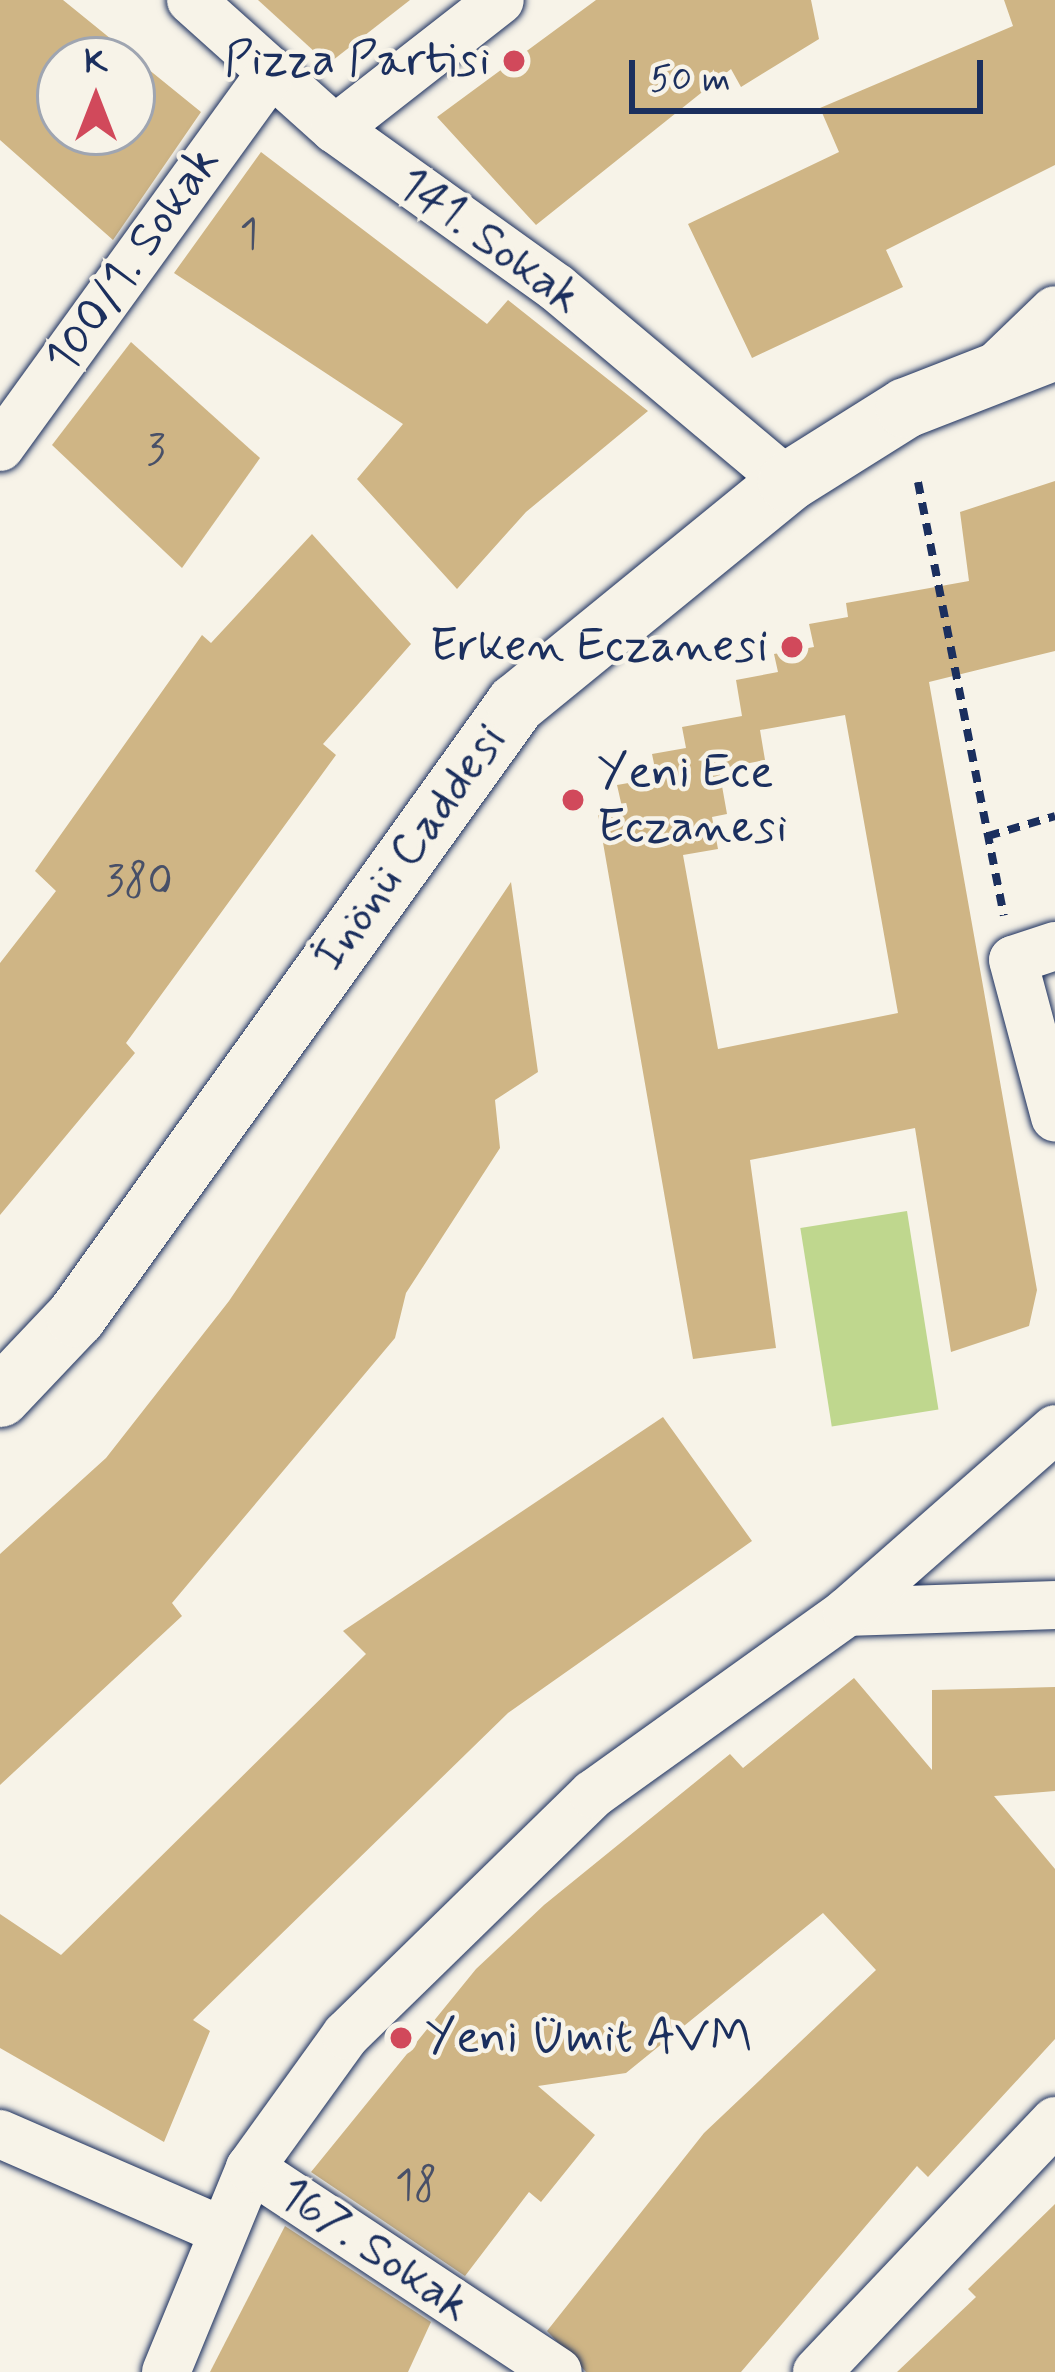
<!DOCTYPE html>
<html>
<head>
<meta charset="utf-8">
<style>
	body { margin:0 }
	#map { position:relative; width:1055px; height:2372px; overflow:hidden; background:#f7f3e8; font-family:Mynerve,sans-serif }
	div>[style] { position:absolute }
	.green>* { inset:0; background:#bfd78e; transform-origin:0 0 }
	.building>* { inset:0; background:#cfb585 }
	.path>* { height:8px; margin-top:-4px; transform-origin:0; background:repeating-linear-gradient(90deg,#1b2f5e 0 12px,transparent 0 21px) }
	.roads { filter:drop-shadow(0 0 3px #1b2f5e) drop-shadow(0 0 3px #1b2f5e) }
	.minor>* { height:48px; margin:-24px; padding:0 24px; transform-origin:24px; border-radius:24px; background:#f7f3e8 }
	.major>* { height:60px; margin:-30px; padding:0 30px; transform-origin:30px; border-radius:30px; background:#f7f3e8 }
	.dots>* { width:33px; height:33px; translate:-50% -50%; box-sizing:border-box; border:6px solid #f7f3e8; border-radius:50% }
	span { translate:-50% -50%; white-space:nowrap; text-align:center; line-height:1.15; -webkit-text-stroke:9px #f7f3e8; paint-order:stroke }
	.number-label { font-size:42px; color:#485068 }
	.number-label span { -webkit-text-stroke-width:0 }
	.poi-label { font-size:48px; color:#1b2f5e }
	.right { translate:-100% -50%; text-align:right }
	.left { translate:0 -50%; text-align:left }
	.street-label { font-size:48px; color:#1b2f5e }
	.north { position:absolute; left:36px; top:36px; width:120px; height:120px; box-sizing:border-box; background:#f7f3e8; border:3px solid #9fa5b1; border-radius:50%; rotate:0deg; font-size:33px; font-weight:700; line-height:48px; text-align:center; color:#1b2f5e }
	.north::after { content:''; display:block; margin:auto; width:42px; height:54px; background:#d1495b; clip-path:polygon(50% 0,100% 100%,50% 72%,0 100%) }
	.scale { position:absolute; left:629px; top:60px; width:354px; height:54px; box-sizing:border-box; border:6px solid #1b2f5e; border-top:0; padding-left:15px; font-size:36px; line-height:42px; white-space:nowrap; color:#1b2f5e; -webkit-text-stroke:9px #f7f3e8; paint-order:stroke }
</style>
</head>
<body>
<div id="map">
	<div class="green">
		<i style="left:907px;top:1211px;width:201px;height:108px;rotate:81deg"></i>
	</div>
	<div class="building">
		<i style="clip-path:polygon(evenodd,0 0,63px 0,201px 112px,113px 240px,0 140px,0 0,60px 60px,132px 60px,132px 132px,60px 132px,60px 60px)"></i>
		<i style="clip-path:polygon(258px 0,410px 0,328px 64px)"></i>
		<i style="clip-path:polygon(596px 0,811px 0,819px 39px,741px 87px,731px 69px,536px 225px,437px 117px)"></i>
		<i style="clip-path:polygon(1004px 0,1055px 0,1055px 165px,886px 250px,903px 287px,752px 358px,688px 224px,839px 152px,820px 108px,1013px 26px)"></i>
		<i style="clip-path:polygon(261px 152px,487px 324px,508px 300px,648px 411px,526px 512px,457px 589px,357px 479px,403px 424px,174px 273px)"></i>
		<i style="clip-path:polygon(131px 342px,260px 458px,182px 568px,52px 445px)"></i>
		<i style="clip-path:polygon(evenodd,1055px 481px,1055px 651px,929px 682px,1037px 1290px,1029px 1326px,951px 1352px,915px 1128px,750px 1160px,776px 1348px,693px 1359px,598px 814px,622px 807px,617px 785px,657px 778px,652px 754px,686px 748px,682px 727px,742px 716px,736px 680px,778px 672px,774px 654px,814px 647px,809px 624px,848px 617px,846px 603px,969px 581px,960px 512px,1055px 481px,845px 715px,898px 1013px,718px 1049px,683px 855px,718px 849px,712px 817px,727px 814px,719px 769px,765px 760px,760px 730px,845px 715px)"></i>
		<i style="clip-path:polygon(312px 534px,411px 644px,323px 744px,336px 755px,126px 1043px,135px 1053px,0 1215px,0 963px,56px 891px,35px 871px,202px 635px,211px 643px)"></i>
		<i style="clip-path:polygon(511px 882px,538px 1072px,495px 1100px,500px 1148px,406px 1293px,395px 1338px,172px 1603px,182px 1616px,0 1785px,0 1554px,106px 1458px,229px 1301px)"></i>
		<i style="clip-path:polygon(663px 1417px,752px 1541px,508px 1713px,193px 2020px,210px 2031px,164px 2142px,0 2048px,0 1914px,61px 1955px,366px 1654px,343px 1631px)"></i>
		<i style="clip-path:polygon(854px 1678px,932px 1770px,932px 1690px,1055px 1687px,1055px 1791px,994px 1796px,1055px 1869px,1055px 2039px,928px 2177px,917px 2166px,741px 2372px,586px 2372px,547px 2331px,704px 2133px,876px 1970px,823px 1913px,626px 2073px,538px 2086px,595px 2135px,541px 2202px,529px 2192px,465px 2276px,311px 2172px,476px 1969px,544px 1905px,730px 1754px,743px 1768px)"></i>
		<i style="clip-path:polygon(1055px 2204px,1055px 2372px,897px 2372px,976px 2297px,968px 2289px)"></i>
		<i style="clip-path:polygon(285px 2226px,431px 2322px,408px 2372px,210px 2372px)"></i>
	</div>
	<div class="path">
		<i style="left:918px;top:482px;width:442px;rotate:78.8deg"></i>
		<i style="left:988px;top:836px;width:70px;rotate:-16.6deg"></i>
	</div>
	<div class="roads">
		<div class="minor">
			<i style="left:191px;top:0;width:193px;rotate:41.9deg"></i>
			<i style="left:335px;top:129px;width:273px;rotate:35.6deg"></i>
			<i style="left:557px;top:288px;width:302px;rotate:40deg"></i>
			<i style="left:335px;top:129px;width:209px;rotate:-38deg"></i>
			<i style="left:1000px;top:363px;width:76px;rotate:-43.9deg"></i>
			<i style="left:0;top:447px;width:458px;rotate:-54.1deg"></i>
			<i style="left:1055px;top:946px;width:44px;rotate:161.6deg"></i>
			<i style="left:1013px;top:960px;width:163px;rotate:75deg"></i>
			<i style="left:847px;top:1612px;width:208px;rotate:-1.9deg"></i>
			<i style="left:0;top:2134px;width:238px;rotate:23.5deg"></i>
			<i style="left:250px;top:2168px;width:369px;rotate:33.5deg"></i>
			<i style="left:166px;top:2372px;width:221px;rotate:-67.6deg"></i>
			<i style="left:250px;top:2168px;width:164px;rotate:-54.2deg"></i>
			<i style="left:346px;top:2035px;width:345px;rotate:-44.3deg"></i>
			<i style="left:593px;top:1794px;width:312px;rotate:-35.6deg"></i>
			<i style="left:847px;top:1612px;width:277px;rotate:-41.3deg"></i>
			<i style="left:817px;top:2372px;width:346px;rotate:-46.5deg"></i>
		</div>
		<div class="major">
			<i style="left:0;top:1397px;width:110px;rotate:-46.5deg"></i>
			<i style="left:76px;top:1317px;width:755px;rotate:-54.33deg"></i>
			<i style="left:516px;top:704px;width:351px;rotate:-39.2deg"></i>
			<i style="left:788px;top:482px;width:139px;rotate:-32.1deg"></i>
			<i style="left:906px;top:408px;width:160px;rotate:-21.3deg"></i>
		</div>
	</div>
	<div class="dots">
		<i style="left:514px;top:61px;background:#d1495b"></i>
		<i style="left:792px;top:647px;background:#d1495b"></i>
		<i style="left:573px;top:800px;background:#d1495b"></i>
		<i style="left:401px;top:2038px;background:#d1495b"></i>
	</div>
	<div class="number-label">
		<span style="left:249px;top:236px">1</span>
		<span style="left:156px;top:452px">3</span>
		<span style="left:139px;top:883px">380</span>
		<span style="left:416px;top:2187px">18</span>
	</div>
	<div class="poi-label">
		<span class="right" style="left:490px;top:61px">Pizza Partisi</span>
		<span class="right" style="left:768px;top:647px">Erken Eczanesi</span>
		<span class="left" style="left:597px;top:800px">Yeni Ece<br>Eczanesi</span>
		<span class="left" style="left:425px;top:2038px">Yeni Ümit AVM</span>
	</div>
	<div class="street-label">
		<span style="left:489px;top:241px;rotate:36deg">141. Sokak</span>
		<span style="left:133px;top:260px;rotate:-55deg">100/1. Sokak</span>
		<span style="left:410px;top:848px;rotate:-54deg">İnönü Caddesi</span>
		<span style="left:374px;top:2250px;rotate:34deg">167. Sokak</span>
	</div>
	<div class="north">K</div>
	<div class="scale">50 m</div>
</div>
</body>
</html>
